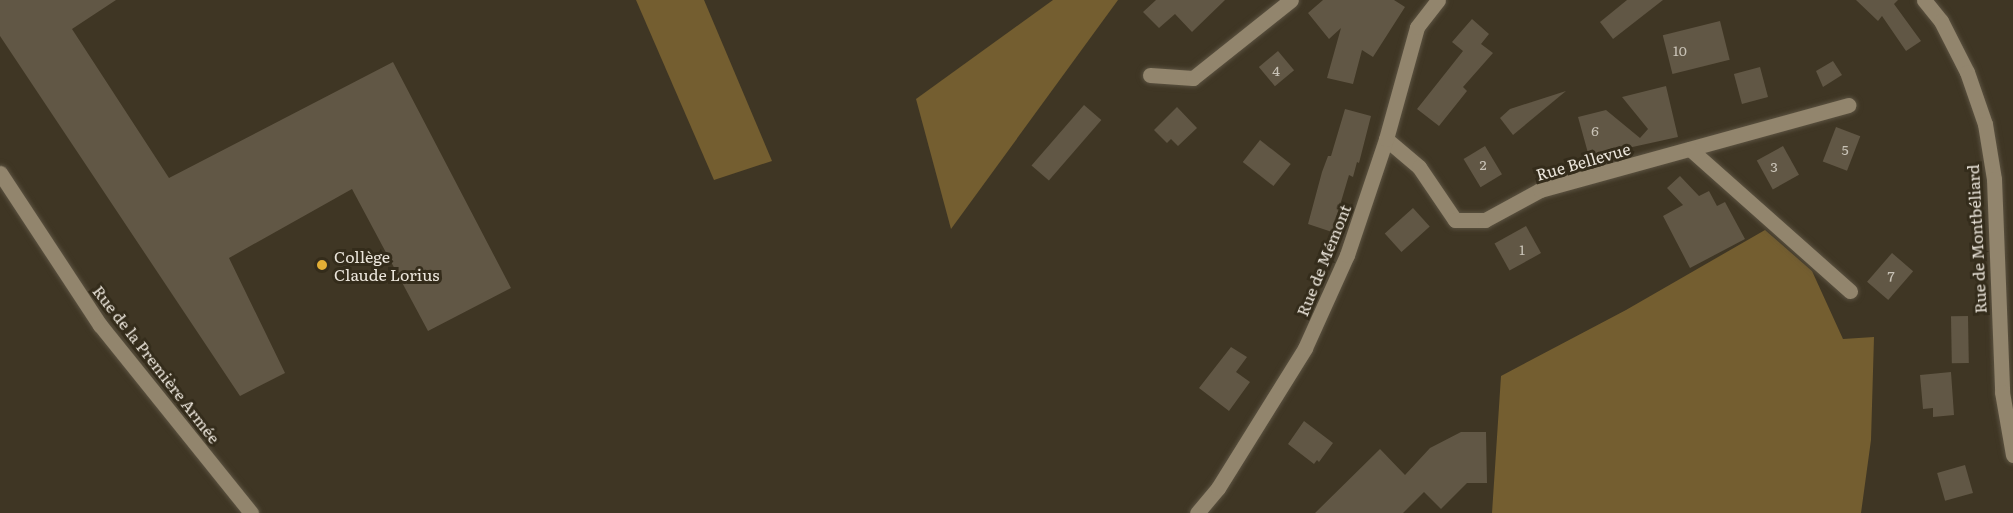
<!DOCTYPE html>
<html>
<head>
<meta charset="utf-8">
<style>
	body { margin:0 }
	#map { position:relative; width:2013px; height:513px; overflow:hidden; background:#3f3624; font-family:Literata,serif }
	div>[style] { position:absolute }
	.green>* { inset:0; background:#745e30 }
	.building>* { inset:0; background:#615745; transform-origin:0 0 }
	.roads { filter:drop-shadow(0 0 2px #5b5241) drop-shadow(0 0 2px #5b5241) }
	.minor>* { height:15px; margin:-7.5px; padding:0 7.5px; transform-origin:7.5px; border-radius:7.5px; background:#92856d }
	.dots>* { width:16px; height:16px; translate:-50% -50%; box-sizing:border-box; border:3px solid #342c1b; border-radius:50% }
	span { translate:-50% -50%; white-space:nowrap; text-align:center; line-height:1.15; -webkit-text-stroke:6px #342c1b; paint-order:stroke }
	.number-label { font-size:14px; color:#c8c2b6 }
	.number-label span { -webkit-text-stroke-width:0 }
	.street-label { font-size:16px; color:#ebe5db }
	.poi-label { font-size:16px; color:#ebe5db }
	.left { translate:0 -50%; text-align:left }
</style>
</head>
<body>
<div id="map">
	<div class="green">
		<i style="clip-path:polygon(636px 0,704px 0,772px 161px,714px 180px)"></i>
		<i style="clip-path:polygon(1053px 0,1118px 0,951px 229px,916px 99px)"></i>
		<i style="clip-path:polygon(1765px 230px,1812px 271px,1843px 339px,1874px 337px,1871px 440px,1861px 513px,1492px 513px,1501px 376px,1626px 310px)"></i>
	</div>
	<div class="building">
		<i style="clip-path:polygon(0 0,116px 0,72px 29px,169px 178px,393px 62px,511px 288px,428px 331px,352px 189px,229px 258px,285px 373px,240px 396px,0 36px)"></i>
		<i style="clip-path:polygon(1156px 0,1225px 0,1192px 32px,1175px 14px,1159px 28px,1143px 12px)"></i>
		<i style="clip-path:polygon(1323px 0,1394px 0,1405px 7px,1373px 57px,1362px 50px,1353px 84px,1327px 78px,1341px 28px,1329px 39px,1308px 13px)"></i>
		<i style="clip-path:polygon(1627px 0,1663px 0,1613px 39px,1600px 22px)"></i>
		<i style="clip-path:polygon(1856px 0,1898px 0,1894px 4px,1921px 41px,1906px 51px,1882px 16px,1878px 21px)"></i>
		<i style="clip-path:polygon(1472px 19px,1489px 34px,1481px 44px,1493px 53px,1463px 87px,1467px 91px,1439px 126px,1417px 109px,1463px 51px,1452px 42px)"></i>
		<i style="left:1720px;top:21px;width:40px;height:59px;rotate:76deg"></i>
		<i style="left:1278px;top:51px;width:25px;height:25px;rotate:50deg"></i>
		<i style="clip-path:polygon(1833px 61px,1842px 75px,1823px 87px,1816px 71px)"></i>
		<i style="left:1760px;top:67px;width:31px;height:27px;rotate:75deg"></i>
		<i style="clip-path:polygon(1666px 86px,1678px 137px,1596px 155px,1595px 151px,1588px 153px,1578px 117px,1606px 110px,1640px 138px,1648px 129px,1622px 97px)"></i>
		<i style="clip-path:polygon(1566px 91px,1513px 135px,1500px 118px,1510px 109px)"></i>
		<i style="left:1084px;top:105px;width:23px;height:80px;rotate:41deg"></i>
		<i style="clip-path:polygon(1177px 107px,1197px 128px,1178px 146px,1171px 139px,1167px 143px,1154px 130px)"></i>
		<i style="clip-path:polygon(1345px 109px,1371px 116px,1359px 163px,1357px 162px,1353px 177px,1349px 175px,1332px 232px,1308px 224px,1322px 172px,1328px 156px,1331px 156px)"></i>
		<i style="left:1836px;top:127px;width:26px;height:37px;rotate:21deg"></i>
		<i style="left:1260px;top:140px;width:39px;height:28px;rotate:38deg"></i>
		<i style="left:1485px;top:146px;width:33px;height:25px;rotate:59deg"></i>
		<i style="left:1783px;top:146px;width:33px;height:30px;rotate:61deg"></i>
		<i style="clip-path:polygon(1680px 176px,1699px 196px,1709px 191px,1717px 206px,1725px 202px,1745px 239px,1690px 268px,1663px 216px,1683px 205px,1667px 188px)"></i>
		<i style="left:1413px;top:208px;width:25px;height:38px;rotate:48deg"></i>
		<i style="left:1526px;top:226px;width:31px;height:36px;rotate:61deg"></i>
		<i style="left:1892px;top:253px;width:28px;height:38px;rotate:41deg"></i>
		<i style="left:1968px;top:316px;width:47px;height:17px;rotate:89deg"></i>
		<i style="clip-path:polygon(1231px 347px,1247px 357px,1236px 372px,1250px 382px,1229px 411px,1199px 388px)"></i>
		<i style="clip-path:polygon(1951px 372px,1954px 415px,1933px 417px,1933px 408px,1923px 409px,1920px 375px)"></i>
		<i style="clip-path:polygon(1304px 421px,1333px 443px,1319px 462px,1317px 460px,1314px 464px,1288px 444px)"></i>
		<i style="clip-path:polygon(1461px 432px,1486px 432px,1487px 483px,1467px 483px,1441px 509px,1424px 492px,1403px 513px,1315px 513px,1380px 449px,1405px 475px,1430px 448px)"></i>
		<i style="left:1965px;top:465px;width:29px;height:29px;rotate:74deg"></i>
	</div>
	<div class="roads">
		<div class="minor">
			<i style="left:1924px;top:0;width:27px;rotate:51deg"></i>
			<i style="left:1941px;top:21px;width:57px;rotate:63deg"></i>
			<i style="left:1967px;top:72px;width:55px;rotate:70.9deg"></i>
			<i style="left:1985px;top:124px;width:56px;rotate:80.7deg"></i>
			<i style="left:1994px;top:179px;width:213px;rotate:87.8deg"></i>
			<i style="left:2002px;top:392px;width:64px;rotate:80.1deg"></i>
			<i style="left:1150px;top:75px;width:43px;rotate:4deg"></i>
			<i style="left:1193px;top:78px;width:125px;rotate:-38.5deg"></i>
			<i style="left:1386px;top:139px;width:43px;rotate:40.3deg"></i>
			<i style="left:1419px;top:167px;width:64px;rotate:55.8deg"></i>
			<i style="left:1455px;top:220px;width:30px"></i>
			<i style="left:1485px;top:220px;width:63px;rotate:-28.6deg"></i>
			<i style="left:1540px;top:190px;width:320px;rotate:-15.4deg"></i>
			<i style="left:1690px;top:149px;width:214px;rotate:41.6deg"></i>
			<i style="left:0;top:173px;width:182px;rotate:56.7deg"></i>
			<i style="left:100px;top:325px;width:241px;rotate:51.2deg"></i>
			<i style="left:1197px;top:513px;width:33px;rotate:-50deg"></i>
			<i style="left:1218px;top:488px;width:165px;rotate:-58.1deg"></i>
			<i style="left:1305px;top:348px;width:102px;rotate:-65.7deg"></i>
			<i style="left:1347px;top:255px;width:122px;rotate:-71.4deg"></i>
			<i style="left:1386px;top:139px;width:116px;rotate:-74.5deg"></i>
			<i style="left:1417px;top:27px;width:34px;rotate:-52deg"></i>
		</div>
	</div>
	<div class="dots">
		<i style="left:322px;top:265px;background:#e3ae35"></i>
	</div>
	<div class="number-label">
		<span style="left:1680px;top:50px">10</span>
		<span style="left:1276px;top:70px">4</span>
		<span style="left:1595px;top:130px">6</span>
		<span style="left:1845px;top:149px">5</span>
		<span style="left:1483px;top:164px">2</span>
		<span style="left:1774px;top:166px">3</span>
		<span style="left:1522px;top:249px">1</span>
		<span style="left:1891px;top:275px">7</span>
	</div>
	<div class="street-label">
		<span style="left:1583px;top:161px;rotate:-16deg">Rue Bellevue</span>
		<span style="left:1976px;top:239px;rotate:-93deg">Rue de Montbéliard</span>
		<span style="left:1323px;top:260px;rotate:-68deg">Rue de Mémont</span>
		<span style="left:157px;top:364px;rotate:52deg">Rue de la Première Armée</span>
	</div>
	<div class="poi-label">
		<span class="left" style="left:334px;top:265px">Collège<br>Claude Lorius</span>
	</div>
</div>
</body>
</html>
